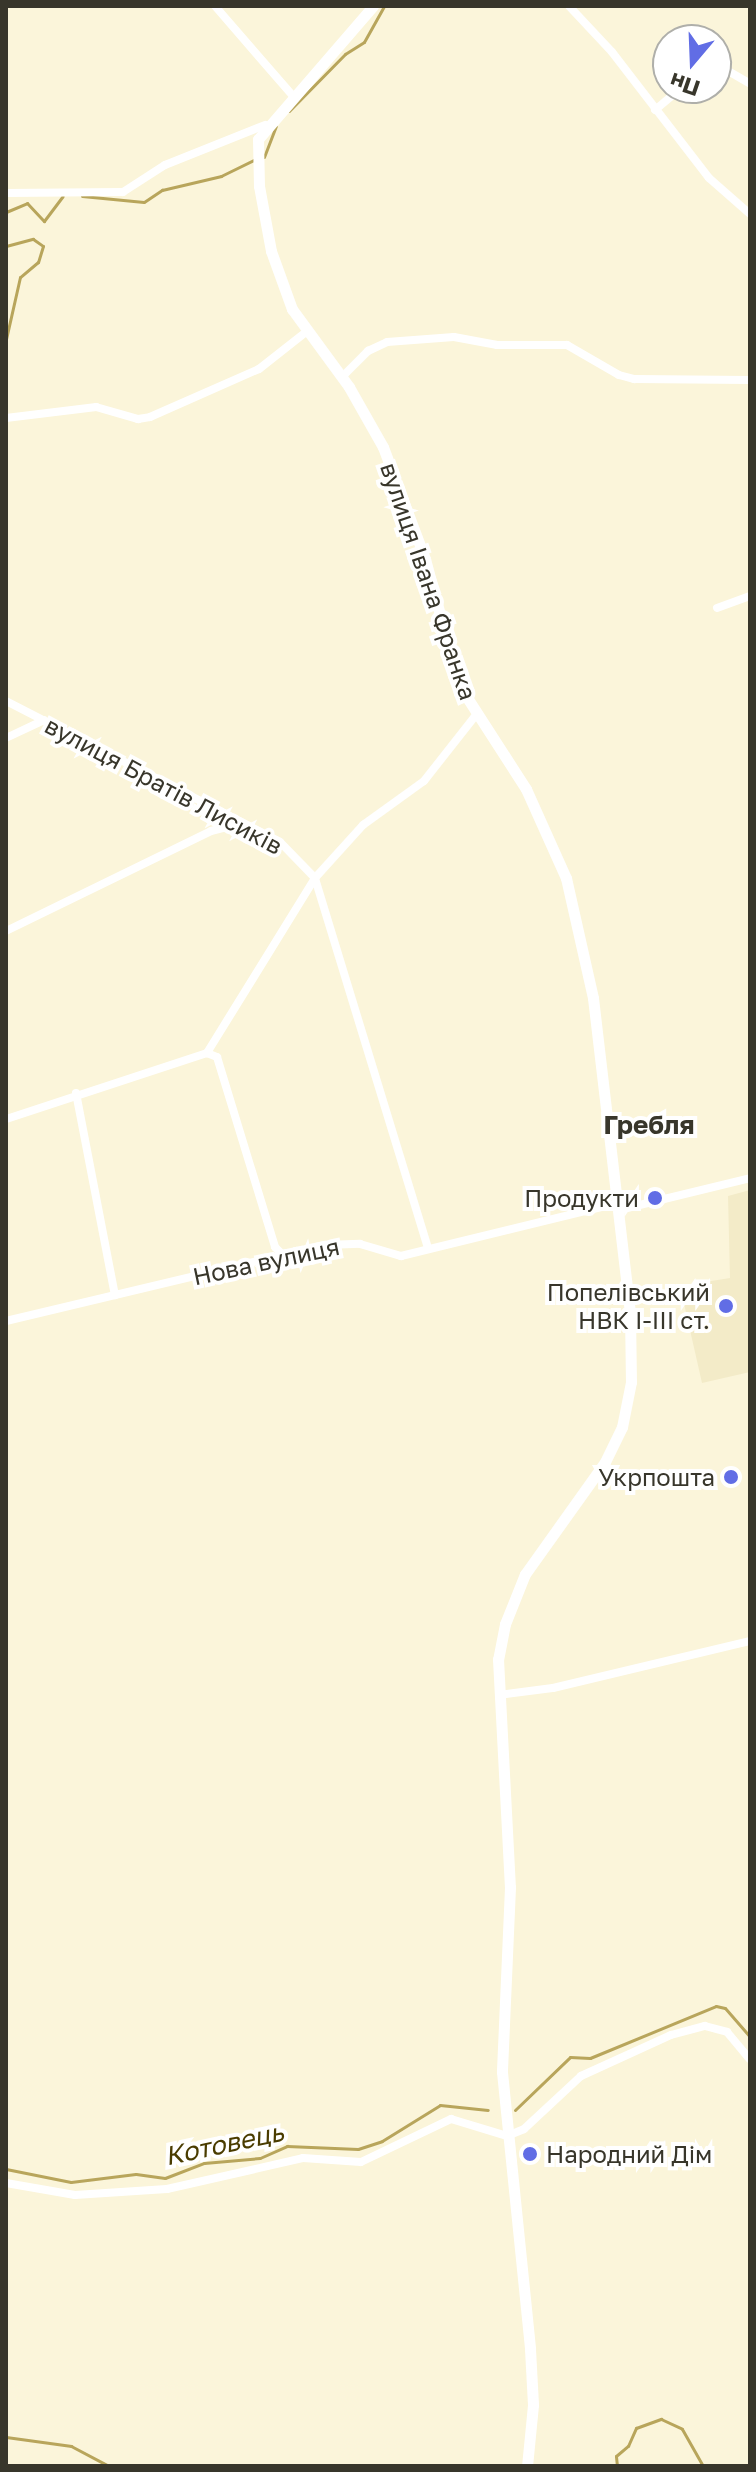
<!DOCTYPE html>
<html>
<head>
<meta charset="utf-8">
<style>
	body { margin:0 }
	#map { position:relative; width:756px; height:2472px; overflow:hidden; background:#fbf5da; font-family:"Golos Text",sans-serif }
	div>[style] { position:absolute }
	.built>* { inset:0; background:#f3ebc8 }
	.stream>* { height:3px; margin:-1.5px; padding:0 1.5px; transform-origin:1.5px; border-radius:1.5px; background:#b8a55b }
	.minor>* { height:8px; margin:-4px; padding:0 4px; transform-origin:4px; border-radius:4px; background:#fff }
	.secondary>* { height:11px; margin:-5.5px; padding:0 5.5px; transform-origin:5.5px; border-radius:5.5px; background:#fff }
	.dots>* { width:22px; height:22px; translate:-50% -50%; box-sizing:border-box; border:4px solid #fff; border-radius:50% }
	span { translate:-50% -50%; white-space:nowrap; text-align:center; line-height:1.15; -webkit-text-stroke:8px #fff; paint-order:stroke }
	.street-label { font-size:24px; color:#38362b }
	.poi-label { font-size:24px; color:#38362b }
	.right { translate:-100% -50%; text-align:right }
	.left { translate:0 -50%; text-align:left }
	.neighbourhood-label { font-size:26px; color:#38362b; font-weight:700 }
	.water-label { font-size:26px; color:#4a3c00; font-style:italic }
	.frame { position:absolute; inset:0; border:8px solid #38362b; pointer-events:none }
	.north { position:absolute; left:652px; top:24px; width:80px; height:80px; box-sizing:border-box; background:#fff; border:2px solid #afafaa; border-radius:50%; rotate:199deg; font-size:22px; font-weight:700; line-height:32px; text-align:center; color:#38362b }
	.north::after { content:''; display:block; margin:auto; width:28px; height:36px; background:#616de5; clip-path:polygon(50% 0,100% 100%,50% 72%,0 100%) }
</style>
</head>
<body>
<div id="map">
	<div class="built">
		<i style="clip-path:polygon(750px 1190px,750px 1372px,702px 1383px,680px 1286px,730px 1278px,728px 1196px)"></i>
	</div>
	<div class="stream">
		<i style="left:289px;top:111px;width:80px;rotate:-45.5deg"></i>
		<i style="left:345px;top:54px;width:22px;rotate:-32deg"></i>
		<i style="left:364px;top:42px;width:41px;rotate:-60.9deg"></i>
		<i style="left:264px;top:157px;width:33px;rotate:-69deg"></i>
		<i style="left:82px;top:196px;width:62px;rotate:5.5deg"></i>
		<i style="left:144px;top:202px;width:22px;rotate:-34deg"></i>
		<i style="left:162px;top:190px;width:61px;rotate:-13.3deg"></i>
		<i style="left:221px;top:176px;width:39px;rotate:-26deg"></i>
		<i style="left:6px;top:212px;width:23px;rotate:-23deg"></i>
		<i style="left:27px;top:203px;width:25px;rotate:47deg"></i>
		<i style="left:44px;top:221px;width:31px;rotate:-53deg"></i>
		<i style="left:6px;top:246px;width:28px;rotate:-15deg"></i>
		<i style="left:33px;top:239px;width:12px;rotate:35deg"></i>
		<i style="left:43px;top:246px;width:17px;rotate:107deg"></i>
		<i style="left:38px;top:262px;width:23px;rotate:140deg"></i>
		<i style="left:20px;top:277px;width:64px;rotate:102.7deg"></i>
		<i style="left:515px;top:2110px;width:76px;rotate:-43.9deg"></i>
		<i style="left:570px;top:2057px;width:20px;rotate:3deg"></i>
		<i style="left:590px;top:2058px;width:136px;rotate:-22.4deg"></i>
		<i style="left:716px;top:2006px;width:9px;rotate:13deg"></i>
		<i style="left:725px;top:2008px;width:38px;rotate:49deg"></i>
		<i style="left:6px;top:2169px;width:66px;rotate:11.3deg"></i>
		<i style="left:71px;top:2182px;width:65px;rotate:-7deg"></i>
		<i style="left:136px;top:2174px;width:29px;rotate:8deg"></i>
		<i style="left:165px;top:2178px;width:42px;rotate:-21deg"></i>
		<i style="left:204px;top:2163px;width:56px;rotate:-5.1deg"></i>
		<i style="left:260px;top:2158px;width:30px;rotate:-24deg"></i>
		<i style="left:287px;top:2146px;width:71px;rotate:2.4deg"></i>
		<i style="left:358px;top:2149px;width:25px;rotate:-18deg"></i>
		<i style="left:382px;top:2141px;width:68px;rotate:-31.8deg"></i>
		<i style="left:440px;top:2105px;width:48px;rotate:5.9deg"></i>
		<i style="left:6px;top:2437px;width:66px;rotate:7.9deg"></i>
		<i style="left:71px;top:2446px;width:43px;rotate:27.8deg"></i>
		<i style="left:750px;top:2440px;width:14px;rotate:90deg"></i>
		<i style="left:617px;top:2466px;width:10px;rotate:-96deg"></i>
		<i style="left:616px;top:2456px;width:16px;rotate:-40deg"></i>
		<i style="left:628px;top:2446px;width:20px;rotate:-66deg"></i>
		<i style="left:636px;top:2428px;width:27px;rotate:-20deg"></i>
		<i style="left:661px;top:2419px;width:23px;rotate:25deg"></i>
		<i style="left:682px;top:2429px;width:43px;rotate:60.4deg"></i>
		<i style="left:749px;top:2466px;width:3px;rotate:-72deg"></i>
	</div>
	<div class="minor">
		<i style="left:215px;top:6px;width:118px;rotate:49.1deg"></i>
		<i style="left:569px;top:6px;width:63px;rotate:46.9deg"></i>
		<i style="left:612px;top:52px;width:159px;rotate:52.4deg"></i>
		<i style="left:709px;top:178px;width:55px;rotate:41.3deg"></i>
		<i style="left:716px;top:64px;width:39px;rotate:30deg"></i>
		<i style="left:655px;top:110px;width:34px;rotate:-40deg"></i>
		<i style="left:6px;top:193px;width:117px;rotate:-0.5deg"></i>
		<i style="left:123px;top:192px;width:50px;rotate:-32.7deg"></i>
		<i style="left:165px;top:165px;width:108px;rotate:-21.8deg"></i>
		<i style="left:342px;top:377px;width:37px;rotate:-45deg"></i>
		<i style="left:368px;top:351px;width:21px;rotate:-25deg"></i>
		<i style="left:387px;top:342px;width:67px;rotate:-4.3deg"></i>
		<i style="left:454px;top:337px;width:44px;rotate:10.5deg"></i>
		<i style="left:497px;top:345px;width:70px"></i>
		<i style="left:567px;top:345px;width:60px;rotate:30deg"></i>
		<i style="left:619px;top:375px;width:16px;rotate:15deg"></i>
		<i style="left:634px;top:379px;width:116px;rotate:0.5deg"></i>
		<i style="left:6px;top:418px;width:91px;rotate:-7deg"></i>
		<i style="left:96px;top:407px;width:44px;rotate:15.9deg"></i>
		<i style="left:138px;top:419px;width:12px;rotate:-9deg"></i>
		<i style="left:150px;top:417px;width:119px;rotate:-23.8deg"></i>
		<i style="left:259px;top:369px;width:60px;rotate:-38.2deg"></i>
		<i style="left:717px;top:608px;width:35px;rotate:-20deg"></i>
		<i style="left:6px;top:701px;width:308px;rotate:27.2deg"></i>
		<i style="left:280px;top:842px;width:50px;rotate:45.8deg"></i>
		<i style="left:315px;top:878px;width:206px;rotate:121.7deg"></i>
		<i style="left:207px;top:1053px;width:212px;rotate:161.8deg"></i>
		<i style="left:6px;top:738px;width:42px;rotate:-25.3deg"></i>
		<i style="left:6px;top:931px;width:228px;rotate:-26deg"></i>
		<i style="left:211px;top:831px;width:30px;rotate:-14deg"></i>
		<i style="left:207px;top:1053px;width:11px;rotate:22deg"></i>
		<i style="left:217px;top:1057px;width:199px;rotate:73deg"></i>
		<i style="left:275px;top:1247px;width:11px;rotate:45deg"></i>
		<i style="left:76px;top:1093px;width:206px;rotate:79.1deg"></i>
		<i style="left:619px;top:1210px;width:135px;rotate:-13.7deg"></i>
		<i style="left:428px;top:1248px;width:387px;rotate:-107deg"></i>
		<i style="left:315px;top:878px;width:72px;rotate:-47.8deg"></i>
		<i style="left:363px;top:825px;width:75px;rotate:-35.8deg"></i>
		<i style="left:424px;top:781px;width:84px;rotate:-51.8deg"></i>
		<i style="left:6px;top:1321px;width:329px;rotate:-13.4deg"></i>
		<i style="left:326px;top:1245px;width:34px;rotate:-2deg"></i>
		<i style="left:360px;top:1244px;width:43px;rotate:16.3deg"></i>
		<i style="left:401px;top:1256px;width:223px;rotate:-13.7deg"></i>
		<i style="left:499px;top:1695px;width:54px;rotate:-7.4deg"></i>
		<i style="left:553px;top:1688px;width:203px;rotate:-13.4deg"></i>
		<i style="left:6px;top:2183px;width:70px;rotate:9.9deg"></i>
		<i style="left:75px;top:2195px;width:92px;rotate:-3.7deg"></i>
		<i style="left:167px;top:2189px;width:139px;rotate:-12.8deg"></i>
		<i style="left:303px;top:2158px;width:58px;rotate:3.9deg"></i>
		<i style="left:361px;top:2162px;width:100px;rotate:-25.5deg"></i>
		<i style="left:451px;top:2119px;width:59px;rotate:16.9deg"></i>
		<i style="left:507px;top:2136px;width:18px;rotate:-22deg"></i>
		<i style="left:524px;top:2129px;width:78px;rotate:-42.9deg"></i>
		<i style="left:581px;top:2076px;width:99px;rotate:-24.5deg"></i>
		<i style="left:671px;top:2035px;width:35px;rotate:-15deg"></i>
		<i style="left:705px;top:2026px;width:23px;rotate:15deg"></i>
		<i style="left:727px;top:2032px;width:35px;rotate:50deg"></i>
	</div>
	<div class="secondary">
		<i style="left:373px;top:6px;width:176px;rotate:130.8deg"></i>
		<i style="left:258px;top:139px;width:47px;rotate:88.8deg"></i>
		<i style="left:259px;top:186px;width:66px;rotate:79.5deg"></i>
		<i style="left:271px;top:251px;width:62px;rotate:70.1deg"></i>
		<i style="left:292px;top:309px;width:97px;rotate:53.8deg"></i>
		<i style="left:349px;top:387px;width:69px;rotate:60.5deg"></i>
		<i style="left:383px;top:447px;width:120px;rotate:69.4deg"></i>
		<i style="left:425px;top:559px;width:131px;rotate:74.9deg"></i>
		<i style="left:459px;top:685px;width:124px;rotate:57.2deg"></i>
		<i style="left:526px;top:789px;width:98px;rotate:65.8deg"></i>
		<i style="left:566px;top:878px;width:123px;rotate:77.3deg"></i>
		<i style="left:593px;top:998px;width:316px;rotate:83.3deg"></i>
		<i style="left:630px;top:1312px;width:70px;rotate:89.2deg"></i>
		<i style="left:631px;top:1382px;width:46px;rotate:101.3deg"></i>
		<i style="left:622px;top:1427px;width:39px;rotate:116deg"></i>
		<i style="left:605px;top:1462px;width:138px;rotate:125.5deg"></i>
		<i style="left:525px;top:1574px;width:54px;rotate:111.8deg"></i>
		<i style="left:505px;top:1624px;width:36px;rotate:101deg"></i>
		<i style="left:498px;top:1659px;width:228px;rotate:87deg"></i>
		<i style="left:510px;top:1887px;width:185px;rotate:92.5deg"></i>
		<i style="left:502px;top:2072px;width:278px;rotate:84.2deg"></i>
		<i style="left:530px;top:2349px;width:56px;rotate:86.9deg"></i>
		<i style="left:533px;top:2405px;width:61px;rotate:95.6deg"></i>
	</div>
	<div class="dots">
		<i style="left:655px;top:1198px;background:#616de5"></i>
		<i style="left:726px;top:1306px;background:#616de5"></i>
		<i style="left:731px;top:1477px;background:#616de5"></i>
		<i style="left:530px;top:2154px;background:#616de5"></i>
	</div>
	<div class="street-label">
		<span style="left:429px;top:581px;rotate:71deg">вулиця Івана Франка</span>
		<span style="left:164px;top:785px;rotate:28deg">вулиця Братів Лисиків</span>
		<span style="left:266px;top:1261px;rotate:-12deg">Нова вулиця</span>
	</div>
	<div class="poi-label">
		<span class="right" style="left:639px;top:1198px">Продукти</span>
		<span class="right" style="left:710px;top:1306px">Попелівський<br>НВК І-ІІІ ст.</span>
		<span class="right" style="left:715px;top:1477px">Укрпошта</span>
		<span class="left" style="left:546px;top:2154px">Народний Дім</span>
	</div>
	<div class="neighbourhood-label">
		<span style="left:649px;top:1125px">Гребля</span>
	</div>
	<div class="water-label">
		<span style="left:224px;top:2144px;rotate:-12deg">Котовець</span>
	</div>
	<div class="frame"></div>
	<div class="north">Пн</div>
</div>
</body>
</html>
